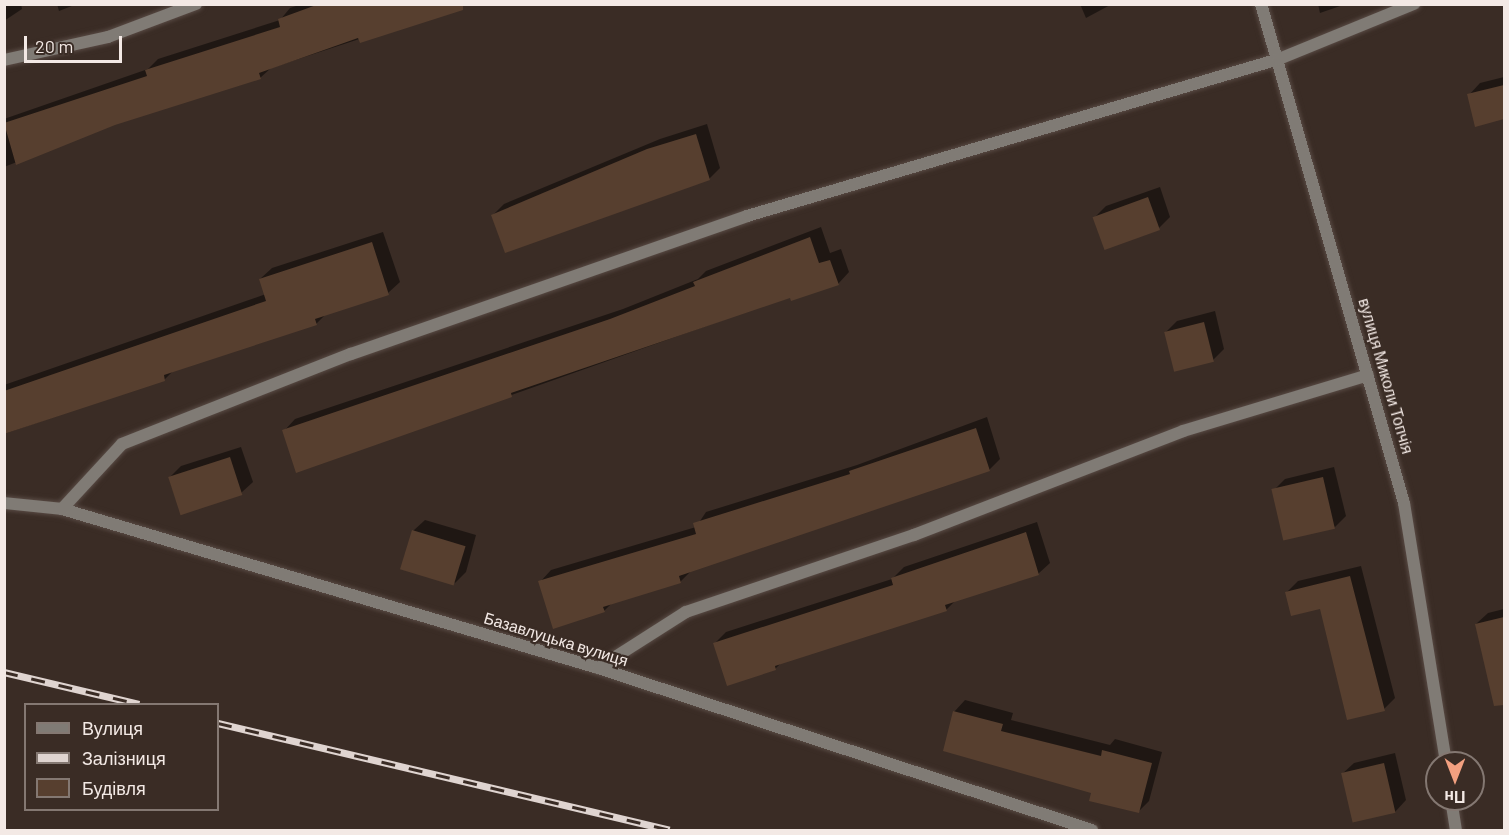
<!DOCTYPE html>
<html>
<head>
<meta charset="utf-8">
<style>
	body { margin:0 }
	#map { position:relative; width:1509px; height:835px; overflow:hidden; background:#3a2c25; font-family:Barlow,sans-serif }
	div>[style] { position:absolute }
	.shadow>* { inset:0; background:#0007 }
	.building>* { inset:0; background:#573f2f; transform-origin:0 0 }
	.roads { filter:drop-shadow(0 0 2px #584a44) drop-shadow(0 0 2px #584a44) }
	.street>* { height:12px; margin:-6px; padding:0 6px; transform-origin:6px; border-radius:6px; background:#807b75 }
	.rail>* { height:7px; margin-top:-3.5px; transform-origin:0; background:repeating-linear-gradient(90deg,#3a2c25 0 14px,#dfd4d0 0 28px); box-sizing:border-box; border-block:2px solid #dfd4d0 }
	span { translate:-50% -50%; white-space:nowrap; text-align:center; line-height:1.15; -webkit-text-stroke:4.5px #3a2c25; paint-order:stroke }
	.street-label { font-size:16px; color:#f3e9e5 }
	.frame { position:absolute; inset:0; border:6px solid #f3e9e5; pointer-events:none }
	.legend { position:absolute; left:24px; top:703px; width:195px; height:108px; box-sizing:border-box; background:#3a2c25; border:2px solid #847872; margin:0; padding:8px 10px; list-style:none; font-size:18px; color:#f3e9e5 }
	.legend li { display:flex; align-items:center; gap:12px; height:30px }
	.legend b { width:30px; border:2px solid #847872 }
	.north { position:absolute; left:1425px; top:751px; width:60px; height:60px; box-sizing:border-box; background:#3a2c25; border:2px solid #847872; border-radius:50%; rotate:180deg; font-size:16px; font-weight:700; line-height:24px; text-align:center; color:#f3e9e5 }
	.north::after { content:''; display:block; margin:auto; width:21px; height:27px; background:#f2a080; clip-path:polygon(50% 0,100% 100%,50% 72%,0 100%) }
	.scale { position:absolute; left:24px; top:36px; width:98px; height:27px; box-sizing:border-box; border:3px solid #f3e9e5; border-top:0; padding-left:8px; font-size:18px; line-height:21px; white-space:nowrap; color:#f3e9e5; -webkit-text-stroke:4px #3a2c25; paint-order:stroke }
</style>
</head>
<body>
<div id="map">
	<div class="shadow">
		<i style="clip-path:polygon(4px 4px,21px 4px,22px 9px,4px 21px)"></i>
		<i style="clip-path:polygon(57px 4px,77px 4px,59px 11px)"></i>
		<i style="clip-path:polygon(302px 4px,466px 4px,271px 68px,260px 78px,115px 124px,4px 167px,4px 119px,148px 69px,158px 59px,280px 20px,290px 8px)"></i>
		<i style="clip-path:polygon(1080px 4px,1112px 4px,1086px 18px)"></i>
		<i style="clip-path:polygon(1318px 4px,1346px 4px,1320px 13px)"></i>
		<i style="clip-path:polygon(1504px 77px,1504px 118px,1476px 125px,1469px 95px,1480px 83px)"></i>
		<i style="clip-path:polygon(707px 124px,720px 168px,709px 179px,493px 215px,504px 204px,660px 139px)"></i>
		<i style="clip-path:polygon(1160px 187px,1170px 217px,1159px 228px,1095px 217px,1106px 206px)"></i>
		<i style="clip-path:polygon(821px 227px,830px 253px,841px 249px,849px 272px,838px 284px,791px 296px,297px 471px,284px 431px,295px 419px,623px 309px,698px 279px,706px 271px)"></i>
		<i style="clip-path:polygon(383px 232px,400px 282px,388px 293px,326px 314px,316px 324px,174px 370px,165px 379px,4px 434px,4px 385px,266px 294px,260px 279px,272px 268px)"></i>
		<i style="clip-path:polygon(1215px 311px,1224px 349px,1213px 360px,1166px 332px,1177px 321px)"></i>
		<i style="clip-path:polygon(1504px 412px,1504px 451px,1503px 414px)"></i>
		<i style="clip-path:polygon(987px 417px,1000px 459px,989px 470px,692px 570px,680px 582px,612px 603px,604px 611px,540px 582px,551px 570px,696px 527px,706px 512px,857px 465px)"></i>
		<i style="clip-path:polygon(241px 447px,253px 482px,241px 493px,181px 513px,169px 478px,181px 466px)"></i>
		<i style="clip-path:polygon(1334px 467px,1346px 516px,1335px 527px,1274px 490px,1285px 479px)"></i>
		<i style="clip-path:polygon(425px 520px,476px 535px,466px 572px,455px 583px,413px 531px)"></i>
		<i style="clip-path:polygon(1037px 522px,1050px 563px,1038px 574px,957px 599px,946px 610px,782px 662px,775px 669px,715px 643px,726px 632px,892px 579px,904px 567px)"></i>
		<i style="clip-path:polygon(1361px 566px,1395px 698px,1384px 709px,1321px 607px,1287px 592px,1298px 581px)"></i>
		<i style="clip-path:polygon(1504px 609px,1504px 665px,1487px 670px,1476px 624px,1488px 613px)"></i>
		<i style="clip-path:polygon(965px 700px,1013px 713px,1011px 720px,1110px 745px,1115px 739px,1162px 752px,1149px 801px,1138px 812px,1093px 792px,954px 712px)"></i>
		<i style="clip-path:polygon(1395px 753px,1406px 800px,1395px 812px,1342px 774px,1354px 763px)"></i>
	</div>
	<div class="building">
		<i style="clip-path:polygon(319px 4px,463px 4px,463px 10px,360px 43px,358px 38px,259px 73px,261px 79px,115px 125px,16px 165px,4px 123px,147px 76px,145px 70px,280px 27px,278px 19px)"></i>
		<i style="clip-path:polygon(1504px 85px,1504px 119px,1475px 127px,1467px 94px)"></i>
		<i style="clip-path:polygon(696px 134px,710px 180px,505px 253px,491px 215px,647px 149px)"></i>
		<i style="left:1148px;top:197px;width:35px;height:59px;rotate:70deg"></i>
		<i style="clip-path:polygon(810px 237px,819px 263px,830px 260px,839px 285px,791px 301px,790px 298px,511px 393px,512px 397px,296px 473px,282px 430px,610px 319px,695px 286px,693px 282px)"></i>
		<i style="clip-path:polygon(372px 242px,389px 295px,315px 319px,317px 325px,164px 375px,165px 381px,4px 434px,4px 391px,266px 301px,259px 279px)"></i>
		<i style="left:1204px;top:322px;width:41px;height:41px;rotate:76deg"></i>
		<i style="clip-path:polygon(976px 428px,990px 471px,679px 576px,681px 583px,603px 607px,605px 612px,553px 629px,538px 581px,696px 534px,693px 523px,850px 474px,849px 471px)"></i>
		<i style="left:230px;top:457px;width:40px;height:65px;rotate:72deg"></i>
		<i style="left:1323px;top:477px;width:53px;height:53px;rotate:77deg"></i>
		<i style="left:412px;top:530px;width:56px;height:41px;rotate:17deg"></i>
		<i style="clip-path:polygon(1026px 532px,1039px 575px,945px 605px,947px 611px,775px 666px,776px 670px,727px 686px,713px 643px,893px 585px,891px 578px)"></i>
		<i style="clip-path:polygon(1350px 576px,1385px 711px,1347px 720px,1320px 609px,1291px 616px,1285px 592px)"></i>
		<i style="clip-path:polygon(1504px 617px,1504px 705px,1494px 706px,1475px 624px)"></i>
		<i style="clip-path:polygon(953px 711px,1003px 724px,1001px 731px,1101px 756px,1102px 750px,1152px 763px,1139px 813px,1089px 801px,1091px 793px,943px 751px)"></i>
		<i style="left:1384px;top:763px;width:51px;height:44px;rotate:77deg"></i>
	</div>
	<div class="roads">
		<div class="street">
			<i style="left:1261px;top:4px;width:519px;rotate:74.01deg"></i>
			<i style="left:1404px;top:503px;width:263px;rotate:80.8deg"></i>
			<i style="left:4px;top:60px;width:107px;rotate:-12.5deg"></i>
			<i style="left:108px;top:37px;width:94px;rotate:-20.6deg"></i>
			<i style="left:4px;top:503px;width:58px;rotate:5.9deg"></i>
			<i style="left:62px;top:509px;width:559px;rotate:16.52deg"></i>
			<i style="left:598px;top:668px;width:520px;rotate:18.16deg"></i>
			<i style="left:62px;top:509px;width:88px;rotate:-47.3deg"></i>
			<i style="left:122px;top:444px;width:246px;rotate:-21.5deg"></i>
			<i style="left:351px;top:354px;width:419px;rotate:-19.2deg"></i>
			<i style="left:747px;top:216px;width:555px;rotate:-16.44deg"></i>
			<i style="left:1279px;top:59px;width:146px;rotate:-22.2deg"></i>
			<i style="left:598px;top:668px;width:104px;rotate:-32.5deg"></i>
			<i style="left:686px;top:612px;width:241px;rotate:-18.7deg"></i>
			<i style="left:914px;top:535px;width:288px;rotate:-21.1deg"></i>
			<i style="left:1183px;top:431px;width:193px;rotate:-16.8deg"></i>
			<i style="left:1451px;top:799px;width:31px;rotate:81deg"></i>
		</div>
	</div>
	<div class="rail">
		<i style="left:4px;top:672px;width:139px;rotate:13.3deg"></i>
		<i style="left:218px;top:723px;width:464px;rotate:13.3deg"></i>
	</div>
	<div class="street-label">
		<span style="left:1386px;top:376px;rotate:74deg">вулиця Миколи Топчія</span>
		<span style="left:556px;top:639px;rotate:17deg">Базавлуцька вулиця</span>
	</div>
	<div class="frame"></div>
	<ul class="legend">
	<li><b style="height:8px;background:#807b75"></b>Вулиця</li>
	<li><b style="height:8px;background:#dfd4d0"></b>Залізниця</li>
	<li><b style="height:16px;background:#573f2f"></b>Будівля</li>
	</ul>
	<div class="north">Пн</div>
	<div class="scale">20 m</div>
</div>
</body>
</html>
